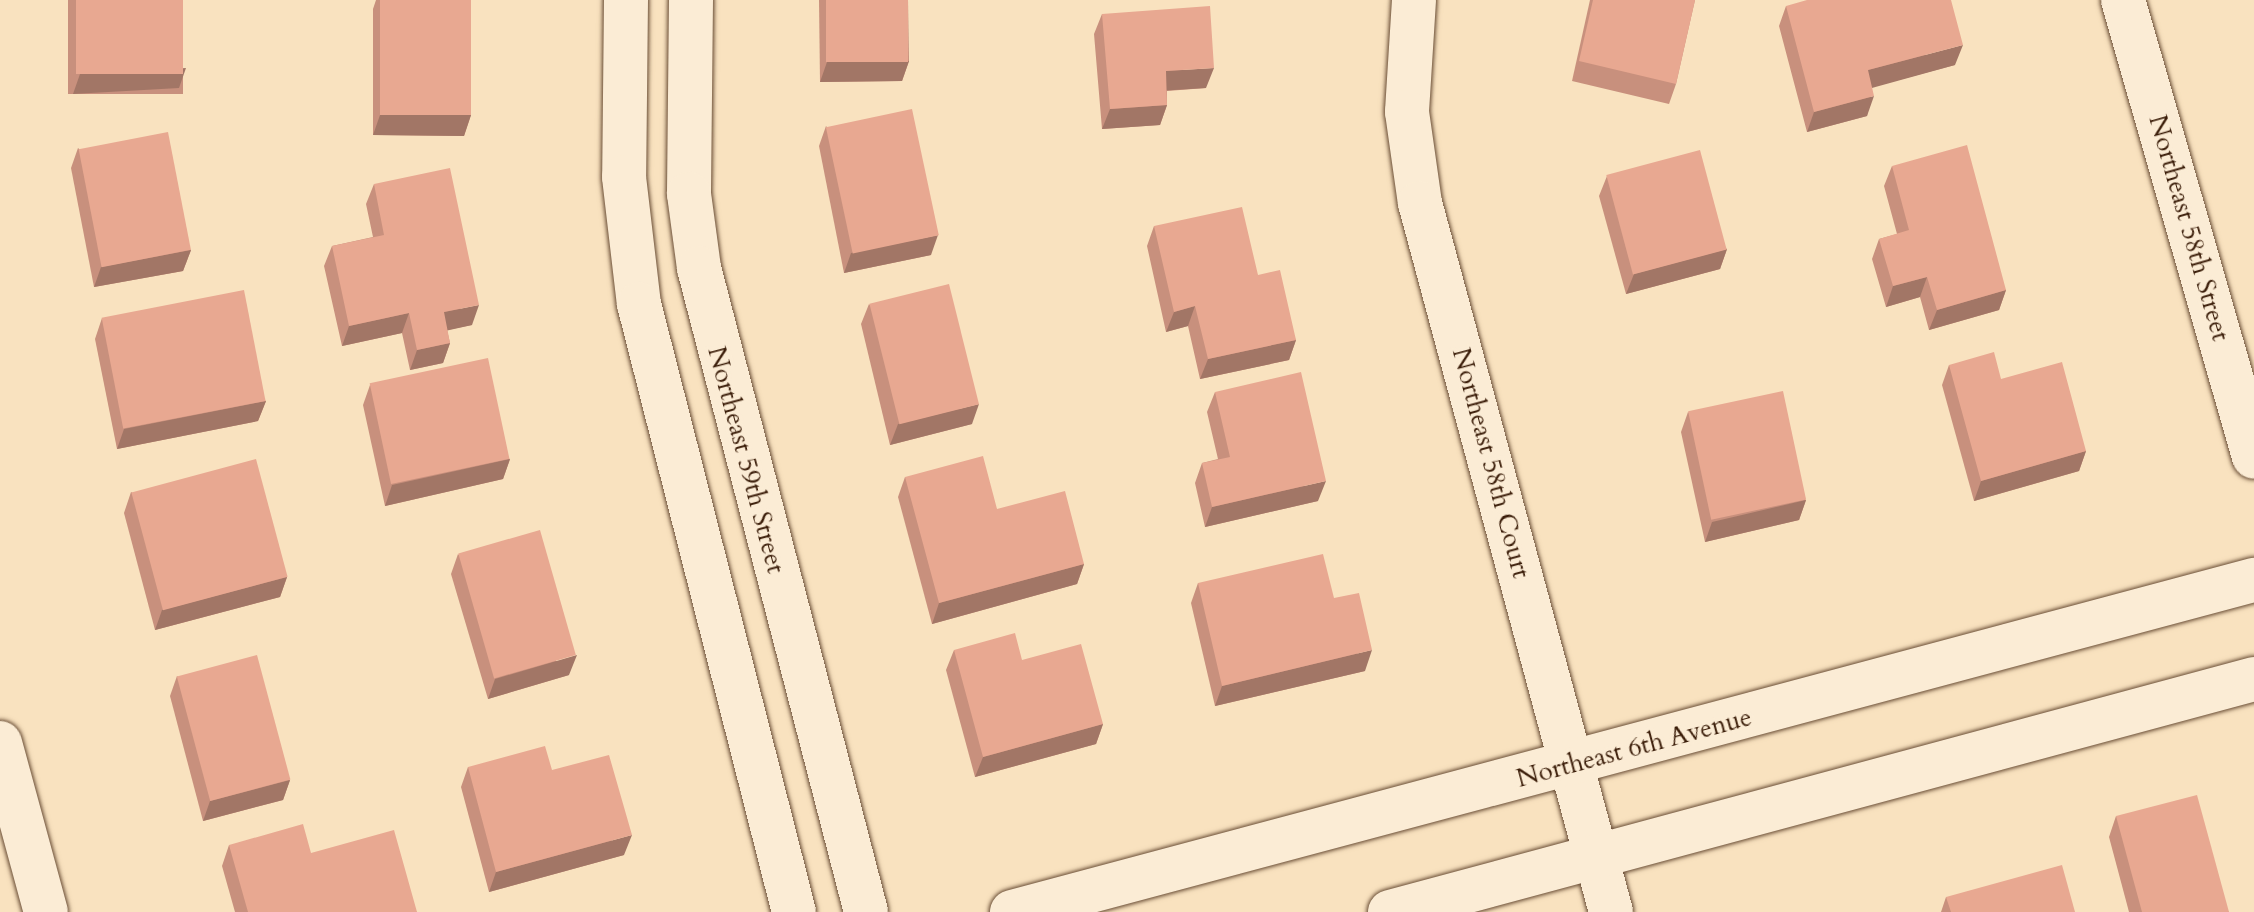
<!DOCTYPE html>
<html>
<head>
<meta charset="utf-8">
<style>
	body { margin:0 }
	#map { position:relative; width:2254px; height:912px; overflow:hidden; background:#f9e2bf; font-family:Cardo,serif }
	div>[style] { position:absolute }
	.roads { filter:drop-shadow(0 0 2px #6a4e36) drop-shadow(0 0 2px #6a4e36) }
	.minor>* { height:44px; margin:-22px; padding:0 22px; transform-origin:22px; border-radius:22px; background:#fbecd5 }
	.wall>* { inset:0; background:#c8907d; transform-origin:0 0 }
	.shaded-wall>* { inset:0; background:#a27666 }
	.building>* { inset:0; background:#e8a891; transform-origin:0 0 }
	span { translate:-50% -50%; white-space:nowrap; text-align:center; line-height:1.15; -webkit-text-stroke:7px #fbecd5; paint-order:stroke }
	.street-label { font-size:26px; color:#3a1c08 }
</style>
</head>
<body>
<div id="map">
	<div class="roads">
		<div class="minor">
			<i style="left:626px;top:0;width:177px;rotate:90.6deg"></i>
			<i style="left:624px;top:177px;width:128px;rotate:83.3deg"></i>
			<i style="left:639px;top:304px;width:627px;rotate:75.7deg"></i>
			<i style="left:691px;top:0;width:194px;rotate:90.6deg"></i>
			<i style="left:689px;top:194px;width:75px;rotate:82.3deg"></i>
			<i style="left:699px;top:268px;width:665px;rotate:75.46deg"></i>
			<i style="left:1414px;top:0;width:112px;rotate:93.6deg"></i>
			<i style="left:1407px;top:112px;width:92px;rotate:81.9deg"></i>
			<i style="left:1420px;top:203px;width:734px;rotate:74.92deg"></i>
			<i style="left:2123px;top:0;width:475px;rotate:74deg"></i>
			<i style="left:0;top:743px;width:175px;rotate:74.8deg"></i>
			<i style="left:1012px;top:912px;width:1286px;rotate:-14.97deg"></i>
			<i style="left:1390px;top:912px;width:895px;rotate:-15.09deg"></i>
		</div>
	</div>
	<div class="wall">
		<i style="left:68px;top:0;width:115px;height:94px"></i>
		<i style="clip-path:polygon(376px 0,471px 0,471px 115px,464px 136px,373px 135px,373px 9px)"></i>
		<i style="clip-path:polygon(819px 0,908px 0,909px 61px,902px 81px,820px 82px)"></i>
		<i style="clip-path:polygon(1590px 0,1695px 0,1676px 84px,1669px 104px,1572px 81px)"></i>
		<i style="clip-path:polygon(1786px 6px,1955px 65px,1872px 87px,1867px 116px,1807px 132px,1779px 26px)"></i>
		<i style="clip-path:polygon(1102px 14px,1206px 88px,1167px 91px,1167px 105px,1160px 125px,1102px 129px,1094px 34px)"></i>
		<i style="clip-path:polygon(826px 126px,931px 255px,844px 273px,819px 146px)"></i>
		<i style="clip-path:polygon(78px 148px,191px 250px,183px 271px,94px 287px,71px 168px)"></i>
		<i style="clip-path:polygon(1892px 166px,2006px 290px,1999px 310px,1929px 330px,1920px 297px,1886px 307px,1872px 259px,1879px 239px,1897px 234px,1884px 186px)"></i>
		<i style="clip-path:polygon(1607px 176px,1727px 249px,1720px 269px,1626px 294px,1599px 196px)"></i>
		<i style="clip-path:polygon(374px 184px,472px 325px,447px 330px,450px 343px,443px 363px,410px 370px,402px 333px,342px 346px,324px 266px,332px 246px,373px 237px,366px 204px)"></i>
		<i style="clip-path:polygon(1154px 226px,1258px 275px,1296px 340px,1289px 360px,1200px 379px,1188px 326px,1166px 332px,1147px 246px)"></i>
		<i style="clip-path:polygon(869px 304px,972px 424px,890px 445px,861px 324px)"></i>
		<i style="clip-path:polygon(102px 318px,266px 401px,258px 421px,117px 449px,95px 339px)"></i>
		<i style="clip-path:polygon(1949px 365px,2001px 379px,2086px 451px,2079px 471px,1974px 501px,1942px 385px)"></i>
		<i style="clip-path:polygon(370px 385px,510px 459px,503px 479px,385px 506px,363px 405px)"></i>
		<i style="clip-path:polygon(1215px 392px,1318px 501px,1205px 527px,1195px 483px,1202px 463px,1218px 459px,1207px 412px)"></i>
		<i style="clip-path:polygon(1688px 412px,1806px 500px,1799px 520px,1705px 542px,1681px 432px)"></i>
		<i style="clip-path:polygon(905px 477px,997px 509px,1084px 564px,1077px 584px,932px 624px,898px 497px)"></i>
		<i style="clip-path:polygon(131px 492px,287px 577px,280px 597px,155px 630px,124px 513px)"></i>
		<i style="clip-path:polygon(458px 554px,569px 675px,488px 699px,451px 574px)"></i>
		<i style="clip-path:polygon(1198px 583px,1334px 598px,1365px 671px,1215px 706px,1191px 603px)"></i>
		<i style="clip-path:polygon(954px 650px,1022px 660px,1103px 724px,1096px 744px,975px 777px,946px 670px)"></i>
		<i style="clip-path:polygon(177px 676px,290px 780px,283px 800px,203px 821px,170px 696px)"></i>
		<i style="clip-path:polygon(468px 767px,552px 770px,624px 855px,489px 892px,461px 787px)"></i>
		<i style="clip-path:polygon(2116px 816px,2229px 912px,2129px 912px,2109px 837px)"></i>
		<i style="clip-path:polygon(229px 845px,311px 853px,417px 912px,235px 912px,222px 866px)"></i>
		<i style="clip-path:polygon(1946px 897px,2075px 912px,1941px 912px)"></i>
	</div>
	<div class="shaded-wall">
		<i style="clip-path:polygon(1963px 45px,1955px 65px,1861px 91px,1868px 70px)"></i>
		<i style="clip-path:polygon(909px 61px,902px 81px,820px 82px,827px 62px)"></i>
		<i style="clip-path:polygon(186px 68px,179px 88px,73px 94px,80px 74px)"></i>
		<i style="clip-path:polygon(1214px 68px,1206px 88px,1158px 91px,1166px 71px)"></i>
		<i style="clip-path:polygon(1874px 96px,1867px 116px,1807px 132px,1814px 112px)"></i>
		<i style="clip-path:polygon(1167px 105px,1160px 125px,1102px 129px,1110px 109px)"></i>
		<i style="clip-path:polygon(380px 115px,471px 115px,464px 136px,373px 135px)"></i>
		<i style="clip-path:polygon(938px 235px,931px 255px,844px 273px,851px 253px)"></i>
		<i style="clip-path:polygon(1727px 249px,1720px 269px,1626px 294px,1634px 274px)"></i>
		<i style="clip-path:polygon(191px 250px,183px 271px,94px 287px,101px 267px)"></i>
		<i style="clip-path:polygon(1927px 277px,1920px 297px,1886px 307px,1893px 286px)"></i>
		<i style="clip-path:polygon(2006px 290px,1999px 310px,1929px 330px,1937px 310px)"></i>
		<i style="clip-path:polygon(479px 305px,472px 325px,436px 333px,444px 312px)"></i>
		<i style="clip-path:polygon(1195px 306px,1188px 326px,1166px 332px,1174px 312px)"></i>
		<i style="clip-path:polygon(409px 313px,402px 333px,342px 346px,349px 326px)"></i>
		<i style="clip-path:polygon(1296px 340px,1289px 360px,1200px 379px,1208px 359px)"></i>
		<i style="clip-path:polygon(450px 343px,443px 363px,410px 370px,417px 350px)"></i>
		<i style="clip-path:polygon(266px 401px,258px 421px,117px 449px,124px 429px)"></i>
		<i style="clip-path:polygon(979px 404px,972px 424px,890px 445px,898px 424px)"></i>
		<i style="clip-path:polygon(2086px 451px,2079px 471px,1974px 501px,1981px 481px)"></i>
		<i style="clip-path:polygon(510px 459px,503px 479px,385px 506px,392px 485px)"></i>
		<i style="clip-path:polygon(1326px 481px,1318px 501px,1205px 527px,1212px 507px)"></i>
		<i style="clip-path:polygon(1806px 500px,1799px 520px,1705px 542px,1712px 522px)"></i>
		<i style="clip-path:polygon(1084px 564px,1077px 584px,932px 624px,939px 603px)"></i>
		<i style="clip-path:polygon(287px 577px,280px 597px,155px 630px,162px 610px)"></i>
		<i style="clip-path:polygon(1372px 650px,1365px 671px,1215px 706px,1222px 686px)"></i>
		<i style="clip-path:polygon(577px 655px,569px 675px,488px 699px,495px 679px)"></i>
		<i style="clip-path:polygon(1103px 724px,1096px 744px,975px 777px,983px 757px)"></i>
		<i style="clip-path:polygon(290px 780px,283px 800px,203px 821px,210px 801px)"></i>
		<i style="clip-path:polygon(632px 835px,624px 855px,489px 892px,496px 872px)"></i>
	</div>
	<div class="building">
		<i style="left:76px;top:0;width:107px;height:74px"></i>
		<i style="left:380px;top:0;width:91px;height:115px"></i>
		<i style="left:826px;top:0;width:82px;height:62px"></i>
		<i style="clip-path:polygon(1593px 0,1695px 0,1676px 84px,1579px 61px)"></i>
		<i style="clip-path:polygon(1807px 0,1951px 0,1963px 45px,1868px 70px,1874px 96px,1814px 112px,1786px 6px)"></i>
		<i style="clip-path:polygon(1210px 6px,1214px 68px,1166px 71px,1167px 105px,1110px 109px,1102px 14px)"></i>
		<i style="left:912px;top:109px;width:129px;height:88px;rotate:78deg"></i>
		<i style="left:168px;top:132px;width:120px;height:91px;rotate:79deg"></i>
		<i style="clip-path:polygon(1967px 145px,2006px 290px,1937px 310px,1927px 277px,1893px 286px,1879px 239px,1909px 230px,1892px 166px)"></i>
		<i style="left:1700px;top:150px;width:103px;height:97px;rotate:75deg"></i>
		<i style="clip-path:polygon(450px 168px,479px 305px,444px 312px,450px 343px,417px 350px,409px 313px,349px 326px,332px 246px,384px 235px,374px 184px)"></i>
		<i style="clip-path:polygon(1242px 207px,1258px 275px,1280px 270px,1296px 340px,1208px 359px,1195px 306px,1174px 312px,1154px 226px)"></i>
		<i style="left:949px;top:284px;width:124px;height:82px;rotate:76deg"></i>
		<i style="left:244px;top:290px;width:113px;height:145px;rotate:79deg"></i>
		<i style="clip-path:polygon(1994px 352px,2001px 379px,2062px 362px,2086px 451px,1981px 481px,1949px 365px)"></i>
		<i style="left:488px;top:358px;width:103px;height:121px;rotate:78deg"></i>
		<i style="clip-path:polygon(1301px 372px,1326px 481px,1212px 507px,1202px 463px,1230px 457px,1215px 392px)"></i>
		<i style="left:1783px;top:391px;width:111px;height:97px;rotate:78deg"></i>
		<i style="clip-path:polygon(983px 456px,997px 509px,1065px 491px,1084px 564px,939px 603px,905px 477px)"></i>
		<i style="left:256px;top:459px;width:122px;height:129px;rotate:75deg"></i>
		<i style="left:540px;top:530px;width:130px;height:85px;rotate:74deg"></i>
		<i style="clip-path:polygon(1323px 554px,1334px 598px,1359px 593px,1372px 650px,1222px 686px,1198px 583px)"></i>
		<i style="clip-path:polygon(1015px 633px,1022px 660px,1081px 644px,1103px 724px,983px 757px,954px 650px)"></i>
		<i style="left:257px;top:655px;width:129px;height:83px;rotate:75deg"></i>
		<i style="clip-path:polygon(545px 746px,552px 770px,609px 755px,632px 835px,496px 872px,468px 767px)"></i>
		<i style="clip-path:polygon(2197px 795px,2229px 912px,2142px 912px,2116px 816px)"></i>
		<i style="clip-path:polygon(303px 824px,311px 853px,394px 830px,417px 912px,248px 912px,229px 845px)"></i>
		<i style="clip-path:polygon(2062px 865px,2075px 912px,1951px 912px,1946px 897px)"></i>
	</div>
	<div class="street-label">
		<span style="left:2189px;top:228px;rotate:74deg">Northeast 58th Street</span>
		<span style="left:746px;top:460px;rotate:75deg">Northeast 59th Street</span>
		<span style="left:1491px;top:463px;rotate:75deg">Northeast 58th Court</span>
		<span style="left:1634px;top:748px;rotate:-15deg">Northeast 6th Avenue</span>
	</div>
</div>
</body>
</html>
